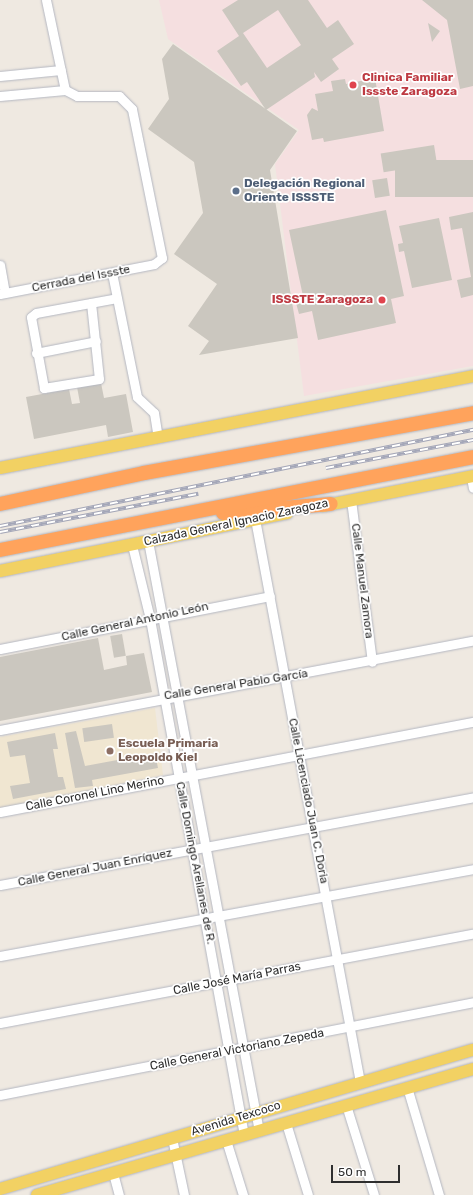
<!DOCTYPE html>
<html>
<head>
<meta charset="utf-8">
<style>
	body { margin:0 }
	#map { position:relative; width:473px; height:1195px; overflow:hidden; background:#efe9e1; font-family:Rubik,sans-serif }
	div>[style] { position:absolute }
	.education>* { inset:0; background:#f0e6d1 }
	.medical>* { inset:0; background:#f5dfe0 }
	.building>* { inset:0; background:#cbc7bf; transform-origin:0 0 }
	.roads { filter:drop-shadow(0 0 1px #b4b7c1) drop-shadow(0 0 1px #b4b7c1) }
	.minor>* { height:9px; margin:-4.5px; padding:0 4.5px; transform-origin:4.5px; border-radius:4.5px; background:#fff }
	.major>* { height:12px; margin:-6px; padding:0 6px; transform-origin:6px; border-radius:6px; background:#f2d163 }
	.highway>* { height:14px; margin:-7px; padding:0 7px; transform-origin:7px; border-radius:7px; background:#ffa35c }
	.rail>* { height:4px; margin-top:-2px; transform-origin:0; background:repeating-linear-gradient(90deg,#fff 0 8px,#a3a6b8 0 16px); box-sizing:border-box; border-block:1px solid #a3a6b8 }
	.dots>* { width:11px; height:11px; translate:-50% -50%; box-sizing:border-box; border:2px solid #fff; border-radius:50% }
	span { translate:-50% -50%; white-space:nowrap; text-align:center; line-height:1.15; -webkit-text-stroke:3.5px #fff; paint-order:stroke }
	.health-label { font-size:12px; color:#be3a42; font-weight:700 }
	.left { translate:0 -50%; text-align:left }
	.right { translate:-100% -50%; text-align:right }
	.service-label { font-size:12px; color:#4e5e75; font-weight:700 }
	.street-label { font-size:12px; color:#2e2e2e }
	.education-label { font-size:12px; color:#785e54; font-weight:700 }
	.scale { position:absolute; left:331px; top:1165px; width:69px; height:18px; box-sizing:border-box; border:2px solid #2e2e2e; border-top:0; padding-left:5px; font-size:12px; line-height:14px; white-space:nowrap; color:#2e2e2e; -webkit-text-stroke:3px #fff; paint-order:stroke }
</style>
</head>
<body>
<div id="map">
	<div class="education">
		<i style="clip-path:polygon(155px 708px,163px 775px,0 809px,0 737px)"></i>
	</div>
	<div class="medical">
		<i style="clip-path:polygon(159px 0,473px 0,473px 366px,304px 396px,275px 164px,299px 130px,168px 39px)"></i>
	</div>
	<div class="building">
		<i style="clip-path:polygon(evenodd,238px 0,308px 0,327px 28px,338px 20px,354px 44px,332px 59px,339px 69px,321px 82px,314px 72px,315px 77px,266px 110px,247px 82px,241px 86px,217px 51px,239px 36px,222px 10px,238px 0,278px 10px,301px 45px,267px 68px,243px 33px,278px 10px)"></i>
		<i style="clip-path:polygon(422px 0,473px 0,473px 86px,460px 89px,447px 20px)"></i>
		<i style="clip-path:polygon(428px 23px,440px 31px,432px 42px)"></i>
		<i style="clip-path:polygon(173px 44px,297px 131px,270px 170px,298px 338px,199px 355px,209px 341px,188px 326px,217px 284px,174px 254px,203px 213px,194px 162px,148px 129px,169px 99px,162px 59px)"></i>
		<i style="clip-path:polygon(375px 78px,384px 131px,324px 142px,323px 138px,312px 140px,307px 115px,312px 108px,318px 111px,315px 94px,333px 91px,331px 81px,345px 79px,346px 84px)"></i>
		<i style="left:434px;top:145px;width:19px;height:54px;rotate:81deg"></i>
		<i style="left:473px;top:160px;width:37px;height:78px;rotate:90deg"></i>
		<i style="left:387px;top:178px;width:18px;height:15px;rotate:81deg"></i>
		<i style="clip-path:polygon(386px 210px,404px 296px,391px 299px,396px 323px,318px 340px,312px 311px,299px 314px,296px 303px,304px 301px,289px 230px)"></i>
		<i style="clip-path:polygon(473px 212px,473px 295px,461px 298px,457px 280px,471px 277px,462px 228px,451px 230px,449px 217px)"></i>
		<i style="clip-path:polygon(439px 218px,452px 280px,412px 288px,404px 251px,399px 252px,398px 244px,403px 243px,399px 226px)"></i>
		<i style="clip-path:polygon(101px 383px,104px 398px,126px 394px,133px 432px,108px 437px,106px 425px,34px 439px,26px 397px,69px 389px,72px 404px,80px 403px,77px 387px)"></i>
		<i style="left:122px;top:634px;width:22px;height:12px;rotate:80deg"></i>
		<i style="clip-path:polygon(98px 638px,104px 670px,127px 665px,126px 656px,144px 653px,152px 692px,0 721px,0 657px)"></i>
		<i style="left:112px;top:724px;width:14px;height:30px;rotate:82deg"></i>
		<i style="clip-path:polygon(76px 731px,85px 766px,155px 753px,158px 768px,92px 780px,93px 786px,75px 788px,65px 733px)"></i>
		<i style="clip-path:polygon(55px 733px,58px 749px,53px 749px,58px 777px,63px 777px,66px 789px,13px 799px,10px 786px,30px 783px,25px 755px,10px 757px,7px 742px)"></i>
	</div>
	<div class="roads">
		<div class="minor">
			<i style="left:46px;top:0;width:92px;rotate:78.1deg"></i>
			<i style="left:0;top:76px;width:61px;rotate:-5.6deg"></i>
			<i style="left:0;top:96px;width:65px;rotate:-5.3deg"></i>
			<i style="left:0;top:265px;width:28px;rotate:80deg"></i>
			<i style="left:112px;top:273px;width:126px;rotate:78.6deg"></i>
			<i style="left:137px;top:397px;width:23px;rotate:43deg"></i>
			<i style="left:154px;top:413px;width:24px;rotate:81deg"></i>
			<i style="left:0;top:294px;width:157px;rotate:-11deg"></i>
			<i style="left:154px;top:264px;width:10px;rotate:-37deg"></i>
			<i style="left:162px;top:258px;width:152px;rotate:-101.4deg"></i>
			<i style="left:132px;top:109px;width:18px;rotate:-135deg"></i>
			<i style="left:119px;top:96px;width:42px;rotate:180deg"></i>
			<i style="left:77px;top:96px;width:13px;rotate:-153deg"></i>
			<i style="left:91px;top:303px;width:76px;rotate:84deg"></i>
			<i style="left:99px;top:379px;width:56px;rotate:170.7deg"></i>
			<i style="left:44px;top:388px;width:72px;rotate:-100.4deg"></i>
			<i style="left:31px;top:317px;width:6px;rotate:-39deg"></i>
			<i style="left:36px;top:313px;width:82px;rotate:-10.5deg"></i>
			<i style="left:36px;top:353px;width:61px;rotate:-11.3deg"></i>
			<i style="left:471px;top:477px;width:11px;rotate:80deg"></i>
			<i style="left:351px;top:500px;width:163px;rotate:82.6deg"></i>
			<i style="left:255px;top:519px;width:573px;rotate:79.44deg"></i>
			<i style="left:148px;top:541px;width:600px;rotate:79.35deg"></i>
			<i style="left:132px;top:545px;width:76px;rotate:76.3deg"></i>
			<i style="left:150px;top:619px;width:524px;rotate:79.68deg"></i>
			<i style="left:0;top:649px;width:275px;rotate:-11.1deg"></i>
			<i style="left:0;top:730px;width:481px;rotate:-10.7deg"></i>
			<i style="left:0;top:812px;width:481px;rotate:-10.8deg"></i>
			<i style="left:0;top:885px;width:481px;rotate:-10.5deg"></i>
			<i style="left:0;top:956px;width:481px;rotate:-10.4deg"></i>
			<i style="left:0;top:1023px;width:481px;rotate:-10.7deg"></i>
			<i style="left:407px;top:1087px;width:113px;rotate:73.5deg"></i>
			<i style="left:0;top:1095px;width:482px;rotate:-11.1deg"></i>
			<i style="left:346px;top:1105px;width:94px;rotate:72.7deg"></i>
			<i style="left:286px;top:1123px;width:75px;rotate:73deg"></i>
			<i style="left:172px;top:1138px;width:58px;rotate:78.1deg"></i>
			<i style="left:226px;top:1140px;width:58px;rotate:72.8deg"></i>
			<i style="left:113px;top:1173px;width:23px;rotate:75deg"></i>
		</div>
		<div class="major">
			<i style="left:0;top:468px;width:482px;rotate:-11deg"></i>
			<i style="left:323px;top:506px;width:153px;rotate:-11.3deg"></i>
			<i style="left:0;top:571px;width:293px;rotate:-11.4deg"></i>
			<i style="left:0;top:1189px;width:493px;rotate:-16.4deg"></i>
			<i style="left:37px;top:1195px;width:454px;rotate:-16.1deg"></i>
		</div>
		<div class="highway">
			<i style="left:0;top:504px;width:147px;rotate:-12.1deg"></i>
			<i style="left:144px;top:473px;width:334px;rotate:-10.3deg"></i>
			<i style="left:223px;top:513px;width:108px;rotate:-4.8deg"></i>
			<i style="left:0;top:550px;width:482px;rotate:-11.1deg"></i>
		</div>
	</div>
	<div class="rail">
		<i style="left:326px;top:468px;width:150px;rotate:-10.8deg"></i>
		<i style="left:0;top:526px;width:483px;rotate:-11.5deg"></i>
		<i style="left:0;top:532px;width:202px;rotate:-10.9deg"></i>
	</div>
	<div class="dots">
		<i style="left:353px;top:85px;background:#e0444e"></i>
		<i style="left:236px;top:191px;background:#5c6f8a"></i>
		<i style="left:382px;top:300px;background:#e0444e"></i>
		<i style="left:110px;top:751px;background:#8d6e63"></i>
	</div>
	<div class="health-label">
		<span class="left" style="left:362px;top:85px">Clinica Familiar<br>Issste Zaragoza</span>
		<span class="right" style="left:373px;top:300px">ISSSTE Zaragoza</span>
	</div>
	<div class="service-label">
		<span class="left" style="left:244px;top:191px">Delegación Regional<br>Oriente ISSSTE</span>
	</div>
	<div class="street-label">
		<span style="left:81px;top:279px;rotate:-11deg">Cerrada del Issste</span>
		<span style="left:236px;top:523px;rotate:-12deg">Calzada General Ignacio Zaragoza</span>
		<span style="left:362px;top:581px;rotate:83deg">Calle Manuel Zamora</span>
		<span style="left:135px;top:622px;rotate:-12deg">Calle General Antonio León</span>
		<span style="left:236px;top:685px;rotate:-9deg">Calle General Pablo García</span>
		<span style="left:95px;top:794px;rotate:-11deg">Calle Coronel Lino Merino</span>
		<span style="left:308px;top:801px;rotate:79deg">Calle Licenciado Juan C. Doria</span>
		<span style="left:195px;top:863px;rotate:79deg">Calle Domingo Arellanes de R.</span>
		<span style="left:95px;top:868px;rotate:-11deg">Calle General Juan Enríquez</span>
		<span style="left:237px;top:979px;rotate:-11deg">Calle José María Parras</span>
		<span style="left:237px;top:1050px;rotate:-11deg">Calle General Victoriano Zepeda</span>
		<span style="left:236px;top:1119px;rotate:-17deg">Avenida Texcoco</span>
	</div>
	<div class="education-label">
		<span class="left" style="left:118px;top:751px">Escuela Primaria<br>Leopoldo Kiel</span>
	</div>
	<div class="scale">50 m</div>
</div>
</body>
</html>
